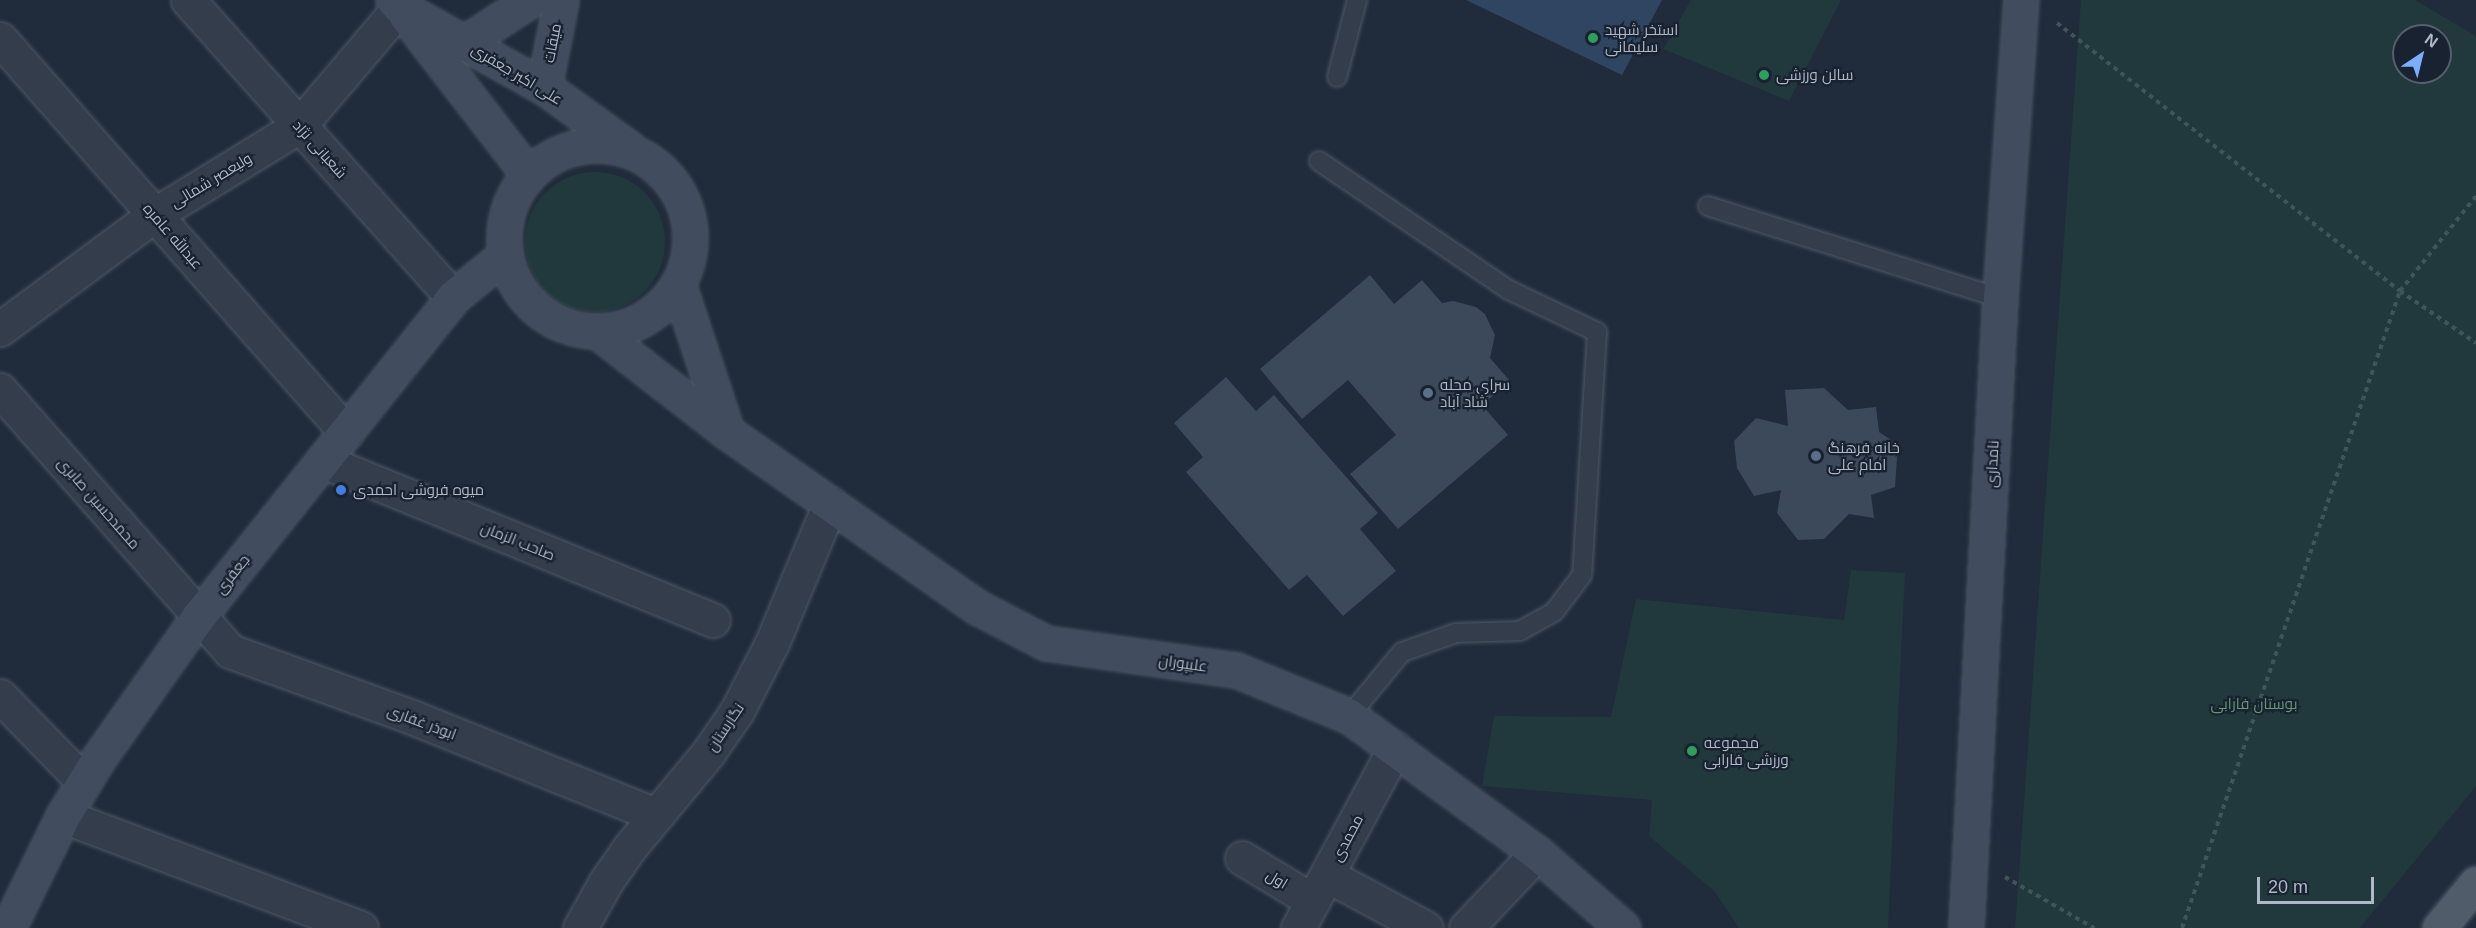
<!DOCTYPE html>
<html>
<head>
<meta charset="utf-8">
<style>
	body { margin:0 }
	#map { position:relative; width:2476px; height:928px; overflow:hidden; background:#202b3b; font-family:Arial,Cairo,sans-serif }
	div>[style] { position:absolute }
	.green>* { inset:0; background:#21393c }
	.round { border-radius:50% }
	.water>* { inset:0; background:#304562 }
	.building>* { inset:0; background:#3b495b }
	.path>* { height:4px; margin-top:-2px; transform-origin:0; background:repeating-linear-gradient(90deg,#3f5659 0 4.5px,transparent 0 9px) }
	.roads { filter:drop-shadow(0 0 2px #4e5866) drop-shadow(0 0 2px #4e5866) }
	.lane>* { height:18px; margin:-9px; padding:0 9px; transform-origin:9px; border-radius:9px; background:#333d4b }
	.street>* { height:33px; margin:-16.5px; padding:0 16.5px; transform-origin:16.5px; border-radius:16.5px; background:#333d4b }
	.secondary>* { height:33px; margin:-16.5px; padding:0 16.5px; transform-origin:16.5px; border-radius:16.5px; background:#414c5f }
	.secondary>.ring { margin:-16.5px; padding:0; box-sizing:content-box; background:none; border:33px solid #414c5f; border-radius:50% }
	.primary>* { height:33px; margin:-16.5px; padding:0 16.5px; transform-origin:16.5px; border-radius:16.5px; background:#515c6b }
	.dots>* { width:16px; height:16px; translate:-50% -50%; box-sizing:border-box; border:3px solid #192230; border-radius:50% }
	span { translate:-50% -50%; white-space:nowrap; text-align:center; line-height:1.15; -webkit-text-stroke:4.5px #192230; paint-order:stroke }
	.poi-label { font-size:15px; color:#aeb8c7 }
	.left { translate:0 -50%; text-align:left }
	.street-label { font-size:15px; color:#aeb8c7 }
	.park-label { font-size:15px; color:#639a70 }
	.north { position:absolute; left:2392px; top:24px; width:60px; height:60px; box-sizing:border-box; background:#192230; border:2px solid #555e6c; border-radius:50%; rotate:35deg; font-size:16px; font-weight:700; line-height:24px; text-align:center; color:#aeb8c7 }
	.north::after { content:''; display:block; margin:auto; width:21px; height:27px; background:#7baeff; clip-path:polygon(50% 0,100% 100%,50% 72%,0 100%) }
	.scale { position:absolute; left:2257px; top:877px; width:117px; height:27px; box-sizing:border-box; border:3px solid #aeb8c7; border-top:0; padding-left:8px; font-size:18px; line-height:21px; white-space:nowrap; color:#aeb8c7; -webkit-text-stroke:4px #192230; paint-order:stroke }
</style>
</head>
<body>
<div id="map">
	<div class="green">
		<i style="clip-path:polygon(1691px 0,1841px 0,1789px 101px,1663px 49px)"></i>
		<i style="clip-path:polygon(evenodd,2081px 0,2415px 0,2476px 36px,2476px 786px,2360px 928px,2015px 928px,2081px 0,2404px 36px,2440px 36px,2440px 72px,2404px 72px,2404px 36px)"></i>
		<i class="round" style="left:525px;top:172px;width:140px;height:140px"></i>
		<i style="clip-path:polygon(1851px 570px,1905px 573px,1888px 928px,1739px 928px,1715px 892px,1649px 836px,1652px 800px,1482px 786px,1494px 716px,1611px 717px,1636px 599px,1844px 620px)"></i>
	</div>
	<div class="water">
		<i style="clip-path:polygon(1466px 0,1662px 0,1622px 75px)"></i>
	</div>
	<div class="building">
		<i style="clip-path:polygon(1370px 275px,1394px 304px,1422px 280px,1442px 303px,1453px 301px,1476px 307px,1485px 314px,1495px 335px,1490px 358px,1510px 381px,1482px 405px,1508px 435px,1398px 529px,1350px 474px,1396px 435px,1348px 380px,1302px 419px,1260px 369px)"></i>
		<i style="clip-path:polygon(1226px 377px,1256px 411px,1274px 395px,1378px 513px,1360px 529px,1396px 571px,1343px 616px,1307px 575px,1289px 590px,1186px 472px,1203px 457px,1174px 423px)"></i>
		<i style="clip-path:polygon(1824px 388px,1848px 410px,1876px 407px,1879px 432px,1898px 444px,1895px 487px,1871px 495px,1874px 518px,1849px 514px,1824px 539px,1798px 540px,1777px 513px,1781px 490px,1754px 496px,1737px 468px,1734px 441px,1756px 418px,1788px 426px,1785px 390px)"></i>
	</div>
	<div class="path">
		<i style="left:2057px;top:23px;width:435px;rotate:38deg"></i>
		<i style="left:2400px;top:291px;width:92px;rotate:34.4deg"></i>
		<i style="left:2005px;top:877px;width:103px;rotate:29.8deg"></i>
		<i style="left:2182px;top:928px;width:673px;rotate:-71.11deg"></i>
		<i style="left:2400px;top:291px;width:122px;rotate:-51.3deg"></i>
	</div>
	<div class="roads">
		<div class="lane">
			<i style="left:1337px;top:77px;width:80px;rotate:-75.4deg"></i>
			<i style="left:1319px;top:161px;width:230px;rotate:34.2deg"></i>
			<i style="left:1509px;top:290px;width:98px;rotate:25.5deg"></i>
			<i style="left:1597px;top:332px;width:243px;rotate:93.5deg"></i>
			<i style="left:1582px;top:575px;width:46px;rotate:127.1deg"></i>
			<i style="left:1554px;top:612px;width:39px;rotate:151deg"></i>
			<i style="left:1520px;top:631px;width:64px;rotate:178.2deg"></i>
			<i style="left:1456px;top:633px;width:57px;rotate:160.6deg"></i>
			<i style="left:1402px;top:652px;width:83px;rotate:129.6deg"></i>
			<i style="left:1708px;top:206px;width:306px;rotate:17.5deg"></i>
		</div>
		<div class="street">
			<i style="left:188px;top:0;width:398px;rotate:48.3deg"></i>
			<i style="left:0;top:39px;width:524px;rotate:48.64deg"></i>
			<i style="left:0;top:329px;width:192px;rotate:-36.5deg"></i>
			<i style="left:154px;top:215px;width:170px;rotate:-31.5deg"></i>
			<i style="left:299px;top:126px;width:156px;rotate:-49.7deg"></i>
			<i style="left:0;top:390px;width:348px;rotate:48.6deg"></i>
			<i style="left:230px;top:651px;width:194px;rotate:19.9deg"></i>
			<i style="left:412px;top:717px;width:263px;rotate:21.9deg"></i>
			<i style="left:323px;top:461px;width:421px;rotate:22.2deg"></i>
			<i style="left:0;top:696px;width:120px;rotate:45.7deg"></i>
			<i style="left:63px;top:816px;width:318px;rotate:20.6deg"></i>
			<i style="left:1242px;top:858px;width:83px;rotate:31.2deg"></i>
			<i style="left:1327px;top:875px;width:112px;rotate:28.2deg"></i>
			<i style="left:580px;top:928px;width:51px;rotate:-60.9deg"></i>
			<i style="left:605px;top:883px;width:44px;rotate:-55.2deg"></i>
			<i style="left:630px;top:847px;width:122px;rotate:-50.3deg"></i>
			<i style="left:708px;top:753px;width:51px;rotate:-55.4deg"></i>
			<i style="left:737px;top:711px;width:76px;rotate:-62.8deg"></i>
			<i style="left:772px;top:643px;width:151px;rotate:-67.4deg"></i>
			<i style="left:1298px;top:928px;width:204px;rotate:-61.7deg"></i>
			<i style="left:1466px;top:928px;width:103px;rotate:-46.6deg"></i>
		</div>
		<div class="secondary">
			<i style="left:393px;top:0;width:10px;rotate:45deg"></i>
			<i style="left:400px;top:7px;width:165px;rotate:29.1deg"></i>
			<i style="left:544px;top:87px;width:106px;rotate:35.8deg"></i>
			<i style="left:406px;top:16px;width:200px;rotate:52.3deg"></i>
			<i style="left:464px;top:43px;width:79px;rotate:-33.1deg"></i>
			<i style="left:544px;top:87px;width:89px;rotate:-78.9deg"></i>
			<i class="ring" style="left:504px;top:145px;width:153px;height:153px"></i>
			<i style="left:678px;top:284px;width:156px;rotate:71.7deg"></i>
			<i style="left:598px;top:332px;width:163px;rotate:37.8deg"></i>
			<i style="left:727px;top:432px;width:305px;rotate:35deg"></i>
			<i style="left:977px;top:607px;width:78px;rotate:27.6deg"></i>
			<i style="left:1046px;top:643px;width:192px;rotate:8.1deg"></i>
			<i style="left:1236px;top:670px;width:122px;rotate:22.2deg"></i>
			<i style="left:1349px;top:716px;width:233px;rotate:36.1deg"></i>
			<i style="left:1537px;top:853px;width:114px;rotate:41.1deg"></i>
			<i style="left:8px;top:928px;width:125px;rotate:-63.8deg"></i>
			<i style="left:63px;top:816px;width:67px;rotate:-58.4deg"></i>
			<i style="left:98px;top:759px;width:174px;rotate:-54.8deg"></i>
			<i style="left:198px;top:617px;width:409px;rotate:-51.4deg"></i>
			<i style="left:453px;top:297px;width:65px;rotate:-38.8deg"></i>
			<i style="left:1966px;top:928px;width:631px;rotate:-86.91deg"></i>
			<i style="left:2000px;top:298px;width:299px;rotate:-86deg"></i>
		</div>
		<div class="primary">
			<i style="left:2439px;top:928px;width:58px;rotate:-50.6deg"></i>
		</div>
	</div>
	<div class="dots">
		<i style="left:1593px;top:38px;background:#2e9e5b"></i>
		<i style="left:1764px;top:75px;background:#2e9e5b"></i>
		<i style="left:1428px;top:393px;background:#5c6f8a"></i>
		<i style="left:1816px;top:456px;background:#5c6f8a"></i>
		<i style="left:341px;top:490px;background:#3f7fe0"></i>
		<i style="left:1692px;top:751px;background:#2e9e5b"></i>
	</div>
	<div class="poi-label">
		<span class="left" style="left:1605px;top:38px">استخر شهید<br>سلیمانی</span>
		<span class="left" style="left:1776px;top:75px">سالن ورزشی</span>
		<span class="left" style="left:1440px;top:393px">سرای محله<br>شاد آباد</span>
		<span class="left" style="left:1828px;top:456px">خانه فرهنگ<br>امام علی</span>
		<span class="left" style="left:353px;top:490px">میوه فروشی احمدی</span>
		<span class="left" style="left:1704px;top:751px">مجموعه<br>ورزشی فارابی</span>
	</div>
	<div class="street-label">
		<span style="left:552px;top:43px;rotate:-79deg">میقات</span>
		<span style="left:517px;top:74px;rotate:31deg">علی اکبر جعفری</span>
		<span style="left:320px;top:149px;rotate:48deg">شعبانی نژاد</span>
		<span style="left:211px;top:180px;rotate:-31deg">ولیعصر شمالی</span>
		<span style="left:173px;top:236px;rotate:49deg">عبدالله عامره</span>
		<span style="left:1992px;top:464px;rotate:-87deg">نامداری</span>
		<span style="left:99px;top:503px;rotate:49deg">محمدحسین صابری</span>
		<span style="left:518px;top:541px;rotate:22deg">صاحب الزمان</span>
		<span style="left:232px;top:574px;rotate:-51deg">جعفری</span>
		<span style="left:1183px;top:663px;rotate:8deg">علیپوران</span>
		<span style="left:422px;top:722px;rotate:21deg">ابوذر غفاری</span>
		<span style="left:725px;top:727px;rotate:-56deg">نگارستان</span>
		<span style="left:1347px;top:838px;rotate:-62deg">محمدی</span>
		<span style="left:1277px;top:879px;rotate:31deg">اول</span>
	</div>
	<div class="park-label">
		<span style="left:2254px;top:704px">بوستان فارابی</span>
	</div>
	<div class="north">N</div>
	<div class="scale">20 m</div>
</div>
</body>
</html>
